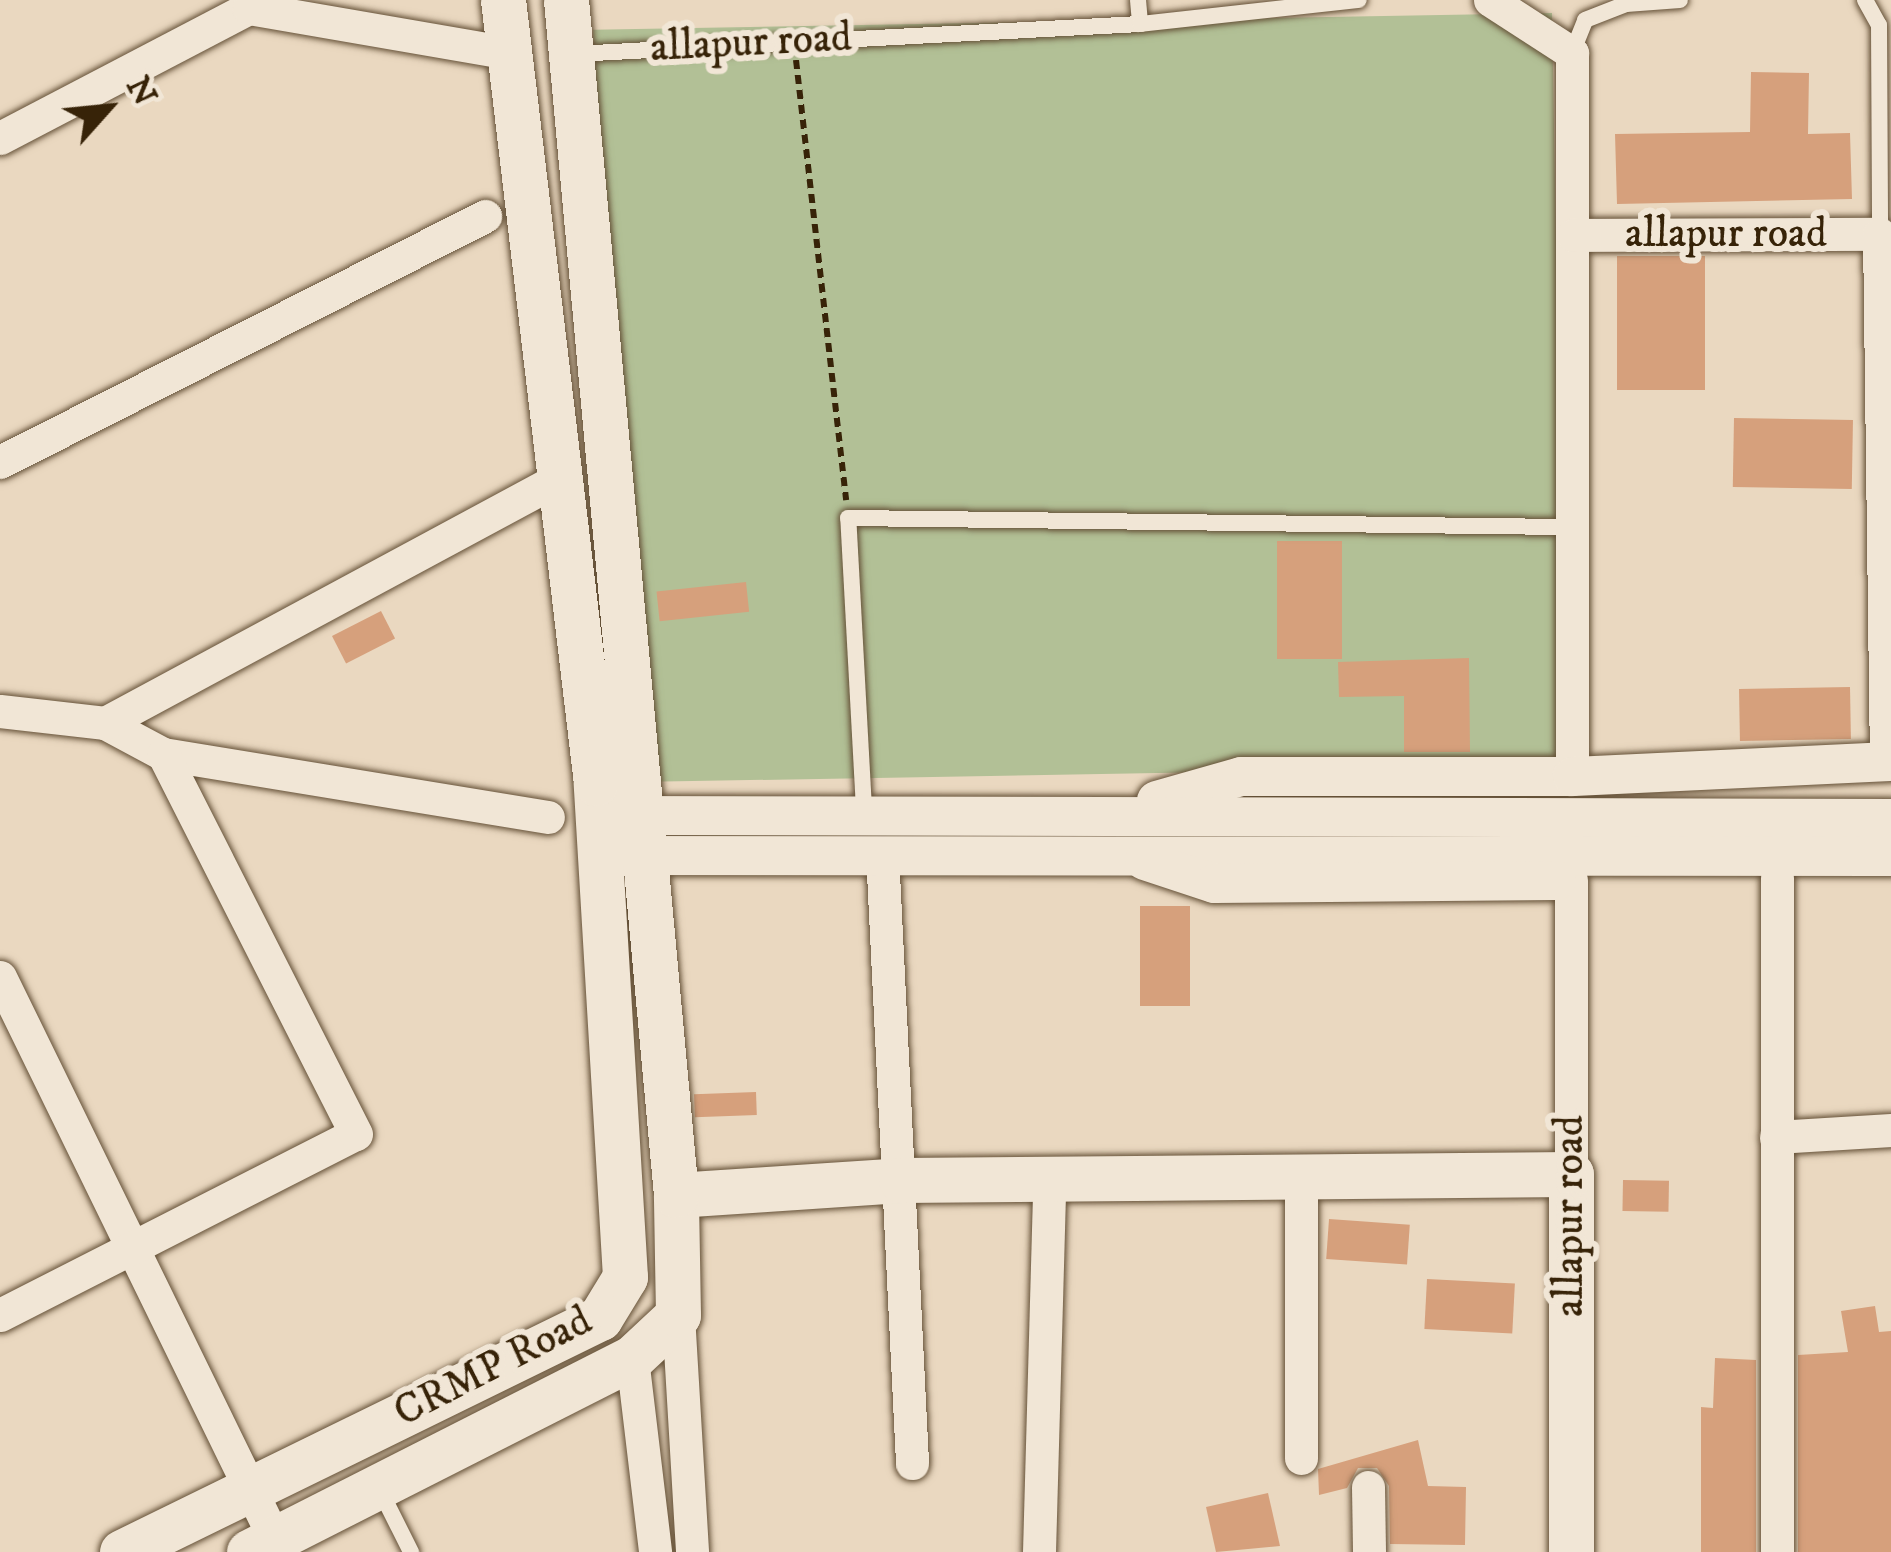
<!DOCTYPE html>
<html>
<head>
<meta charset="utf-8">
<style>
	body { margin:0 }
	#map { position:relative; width:1891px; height:1552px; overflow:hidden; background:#ead8c0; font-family:"IM FELL DW Pica",serif }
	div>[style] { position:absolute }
	.green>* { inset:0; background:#b2c096; transform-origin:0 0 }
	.building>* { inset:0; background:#d6a07c; transform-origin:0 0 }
	.path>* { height:6px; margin-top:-3px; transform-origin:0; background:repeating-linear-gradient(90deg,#372308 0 9px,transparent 0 15px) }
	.roads { filter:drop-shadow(0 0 3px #645036) drop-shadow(0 0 3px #645036) }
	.service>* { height:16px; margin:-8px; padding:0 8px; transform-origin:8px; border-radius:8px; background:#f1e6d6 }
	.minor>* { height:33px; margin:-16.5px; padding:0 16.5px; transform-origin:16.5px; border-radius:16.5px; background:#f1e6d6 }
	.tertiary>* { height:39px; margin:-19.5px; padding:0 19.5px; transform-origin:19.5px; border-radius:19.5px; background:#f1e6d6 }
	.secondary>* { height:45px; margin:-22.5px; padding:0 22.5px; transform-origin:22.5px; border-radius:22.5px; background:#f1e6d6 }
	span { translate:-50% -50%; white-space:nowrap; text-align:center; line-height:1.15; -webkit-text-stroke:12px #f1e6d6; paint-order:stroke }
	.street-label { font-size:42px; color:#372308 }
	.north { position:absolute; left:48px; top:48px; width:120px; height:120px; -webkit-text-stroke:9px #f1e6d6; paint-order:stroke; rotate:63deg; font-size:33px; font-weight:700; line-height:48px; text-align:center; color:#372308 }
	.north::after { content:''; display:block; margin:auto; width:42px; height:54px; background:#372308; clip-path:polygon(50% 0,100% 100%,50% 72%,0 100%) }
</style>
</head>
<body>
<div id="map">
	<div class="green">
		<i style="left:1552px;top:13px;width:753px;height:959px;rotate:89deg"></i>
	</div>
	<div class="building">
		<i style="clip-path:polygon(1751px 72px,1809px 73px,1808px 134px,1850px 133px,1852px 199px,1617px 204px,1615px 134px,1750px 132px)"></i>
		<i style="left:1617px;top:256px;width:88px;height:134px"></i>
		<i style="left:1734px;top:418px;width:119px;height:69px;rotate:1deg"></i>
		<i style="left:1277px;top:541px;width:65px;height:118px"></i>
		<i style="left:746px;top:582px;width:30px;height:90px;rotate:84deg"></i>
		<i style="left:381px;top:611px;width:31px;height:55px;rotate:63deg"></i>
		<i style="clip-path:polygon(1469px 658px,1470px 752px,1404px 752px,1404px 696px,1339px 697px,1338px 662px)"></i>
		<i style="left:1850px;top:687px;width:52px;height:111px;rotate:89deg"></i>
		<i style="left:1140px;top:906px;width:50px;height:100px"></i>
		<i style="left:756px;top:1092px;width:23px;height:62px;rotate:88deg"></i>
		<i style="left:1623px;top:1180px;width:46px;height:31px;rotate:1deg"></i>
		<i style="left:1329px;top:1219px;width:81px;height:40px;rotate:4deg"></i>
		<i style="left:1427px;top:1279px;width:88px;height:50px;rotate:3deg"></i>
		<i style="clip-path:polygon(1875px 1306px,1879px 1332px,1891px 1331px,1891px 1552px,1798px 1552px,1798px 1355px,1848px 1352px,1841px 1311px)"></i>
		<i style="clip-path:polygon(1715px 1358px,1756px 1360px,1756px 1552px,1701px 1552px,1701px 1407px,1713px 1408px)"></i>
		<i style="clip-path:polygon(1418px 1440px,1428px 1486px,1466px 1487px,1465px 1545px,1390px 1544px,1389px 1486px,1377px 1468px,1358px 1468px,1347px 1488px,1319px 1495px,1318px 1469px)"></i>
		<i style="clip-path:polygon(1268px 1493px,1280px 1546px,1216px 1552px,1206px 1507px)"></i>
	</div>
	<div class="path">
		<i style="left:796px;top:60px;width:443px;rotate:83.5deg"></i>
	</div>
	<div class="roads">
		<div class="service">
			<i style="left:1138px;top:0;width:24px;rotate:85deg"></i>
			<i style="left:1865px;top:0;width:29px;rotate:61deg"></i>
			<i style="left:1879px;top:25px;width:209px;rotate:89.7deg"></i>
			<i style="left:1572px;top:53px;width:35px;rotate:-68deg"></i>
			<i style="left:1585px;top:20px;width:44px;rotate:-21.3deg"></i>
			<i style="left:1626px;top:4px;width:54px;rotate:-4.2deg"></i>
			<i style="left:575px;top:54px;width:566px;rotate:-3.04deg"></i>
			<i style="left:1140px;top:24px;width:220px;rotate:-6.3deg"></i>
			<i style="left:864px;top:809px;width:291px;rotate:-93.1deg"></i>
			<i style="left:848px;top:518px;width:721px;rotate:0.72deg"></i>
			<i style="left:379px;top:1488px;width:72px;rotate:63.4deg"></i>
		</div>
		<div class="minor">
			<i style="left:1490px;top:0;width:98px;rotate:32.9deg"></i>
			<i style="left:1572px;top:53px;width:723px;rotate:90deg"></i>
			<i style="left:0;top:138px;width:281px;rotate:-27.6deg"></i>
			<i style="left:249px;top:8px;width:264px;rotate:9.8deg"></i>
			<i style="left:1573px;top:235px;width:306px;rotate:-0.2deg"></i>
			<i style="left:1879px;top:234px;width:527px;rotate:89.24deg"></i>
			<i style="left:0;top:462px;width:544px;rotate:-26.89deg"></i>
			<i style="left:0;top:711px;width:106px;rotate:6.5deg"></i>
			<i style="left:105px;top:723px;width:66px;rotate:28.1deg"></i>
			<i style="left:163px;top:754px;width:390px;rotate:9.3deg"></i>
			<i style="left:105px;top:723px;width:517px;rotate:-28.3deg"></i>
			<i style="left:882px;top:853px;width:611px;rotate:87.18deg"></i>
			<i style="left:1571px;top:880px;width:294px;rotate:90deg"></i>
			<i style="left:0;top:977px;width:640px;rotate:63.96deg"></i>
			<i style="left:1776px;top:1137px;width:115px;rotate:-3.5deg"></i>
			<i style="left:1301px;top:1179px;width:279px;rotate:90deg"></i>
			<i style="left:0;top:1315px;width:399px;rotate:-27deg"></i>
			<i style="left:356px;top:1134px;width:426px;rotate:-116.9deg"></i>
			<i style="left:678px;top:1315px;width:237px;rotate:86.6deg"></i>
			<i style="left:632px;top:1358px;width:195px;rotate:83.2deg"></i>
			<i style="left:1368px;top:1487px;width:65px;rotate:89.1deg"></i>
			<i style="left:1039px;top:1552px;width:369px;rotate:-88.4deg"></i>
			<i style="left:1777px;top:1552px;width:674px;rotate:-90deg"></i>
		</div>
		<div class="tertiary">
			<i style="left:1156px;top:800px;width:88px;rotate:-15.8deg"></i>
			<i style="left:1241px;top:776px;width:331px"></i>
			<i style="left:1572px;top:776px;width:319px;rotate:-2.7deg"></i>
			<i style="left:613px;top:815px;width:1278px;rotate:0.13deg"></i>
			<i style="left:619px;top:855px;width:1272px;rotate:0.05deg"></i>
			<i style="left:1144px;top:860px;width:74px;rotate:18.2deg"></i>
			<i style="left:1214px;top:883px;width:342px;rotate:-0.5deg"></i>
		</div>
		<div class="secondary">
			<i style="left:676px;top:1195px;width:225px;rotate:-3.8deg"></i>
			<i style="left:901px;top:1180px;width:670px;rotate:-0.51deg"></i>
			<i style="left:1571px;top:1174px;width:378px;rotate:90deg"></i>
			<i style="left:122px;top:1552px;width:532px;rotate:-26.08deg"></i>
			<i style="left:600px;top:1318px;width:48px;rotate:-58.6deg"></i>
			<i style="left:625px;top:1277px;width:495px;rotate:-93.4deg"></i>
			<i style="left:596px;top:783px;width:789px;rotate:-96.77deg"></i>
			<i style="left:249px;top:1552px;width:429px;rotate:-26.9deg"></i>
			<i style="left:632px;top:1358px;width:63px;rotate:-43.1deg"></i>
			<i style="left:678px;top:1315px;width:120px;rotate:-91deg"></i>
			<i style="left:676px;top:1195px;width:1200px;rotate:-95.26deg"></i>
		</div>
	</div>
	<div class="street-label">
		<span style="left:751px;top:43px;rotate:-3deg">allapur road</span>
		<span style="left:1726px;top:234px">allapur road</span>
		<span style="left:1570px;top:1216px;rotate:-90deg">allapur road</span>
		<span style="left:493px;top:1367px;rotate:-27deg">CRMP Road</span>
	</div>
	<div class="north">N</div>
</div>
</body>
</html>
